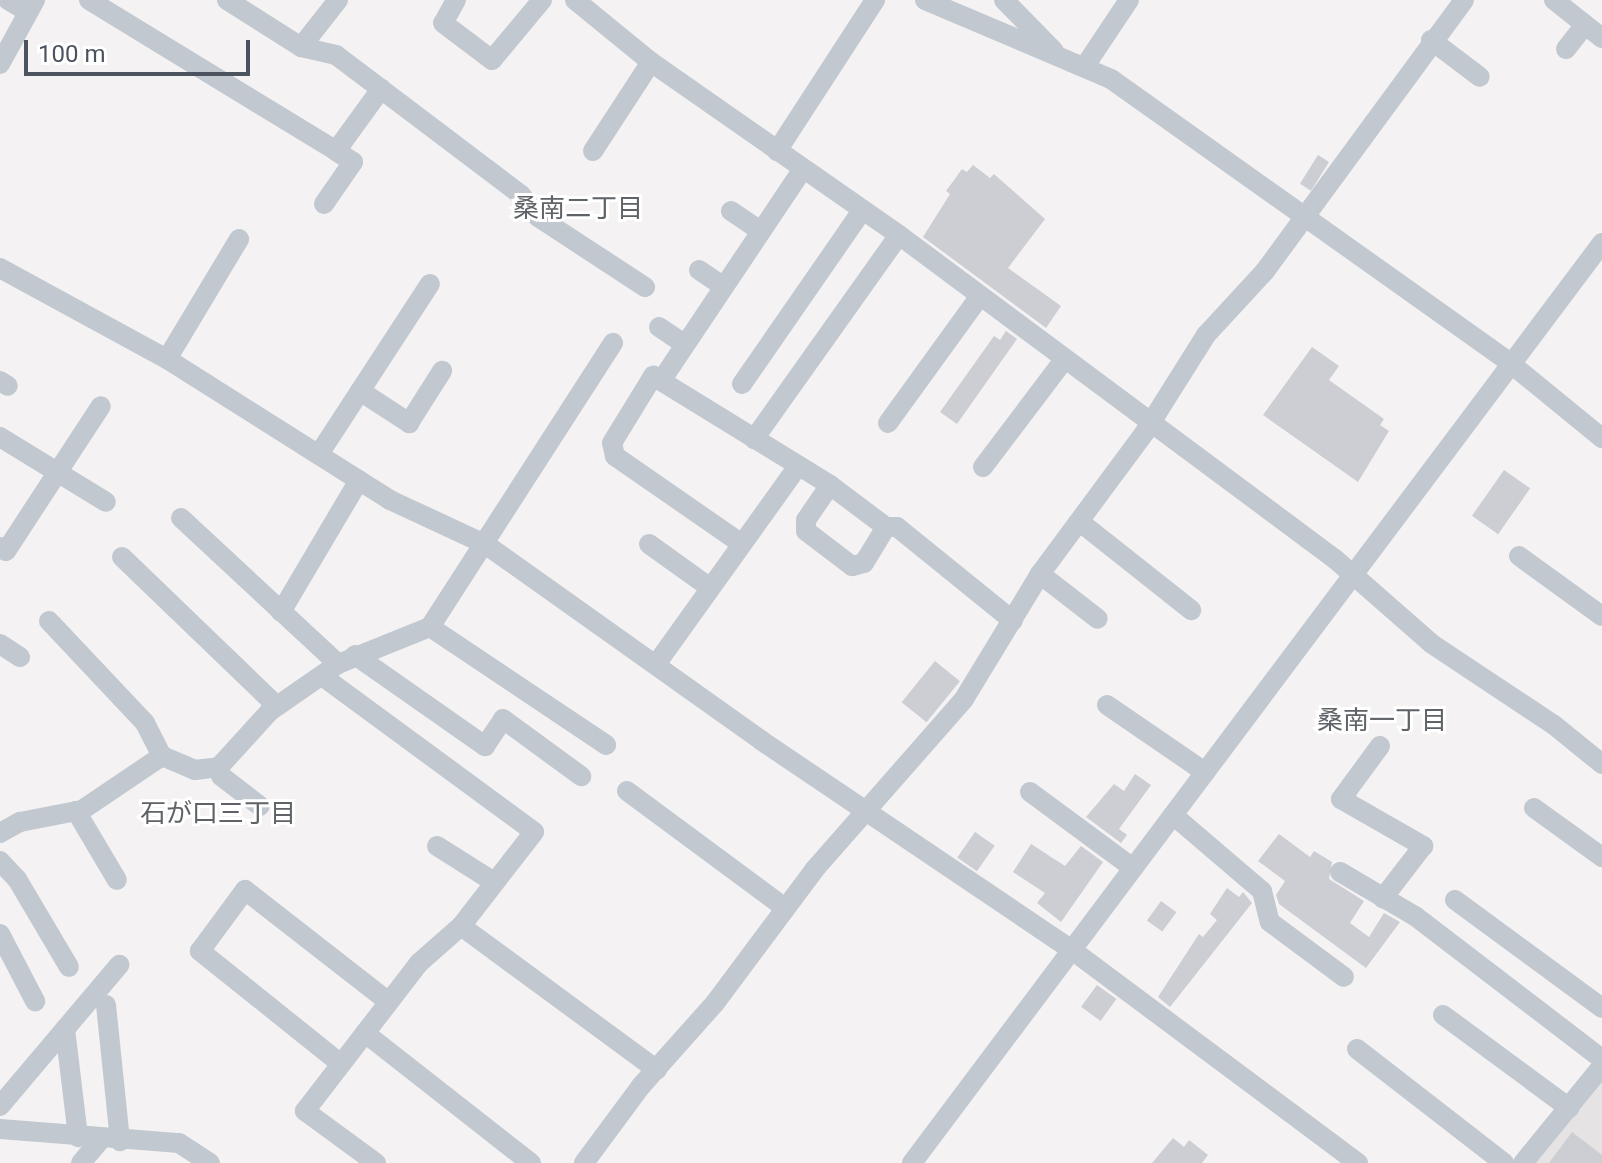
<!DOCTYPE html>
<html>
<head>
<meta charset="utf-8">
<style>
	body { margin:0 }
	#map { position:relative; width:1602px; height:1163px; overflow:hidden; background:#f4f2f2; font-family:Roboto,"Noto Sans JP",sans-serif }
	div>[style] { position:absolute }
	.education>* { inset:0; background:#e5e3e3 }
	.building>* { inset:0; background:#ccced4; transform-origin:0 0 }
	.minor>* { height:20px; margin:-10px; padding:0 10px; transform-origin:10px; border-radius:10px; background:#c1c8cf }
	span { translate:-50% -50%; white-space:nowrap; text-align:center; line-height:1.15; -webkit-text-stroke:6px #fff; paint-order:stroke }
	.neighbourhood-label { font-size:26px; color:#5f6266 }
	.scale { position:absolute; left:24px; top:40px; width:226px; height:36px; box-sizing:border-box; border:4px solid #4b545e; border-top:0; padding-left:10px; font-size:24px; line-height:28px; white-space:nowrap; color:#4b545e; -webkit-text-stroke:6px #fff; paint-order:stroke }
</style>
</head>
<body>
<div id="map">
	<div class="education">
		<i style="clip-path:polygon(1602px 1066px,1602px 1163px,1523px 1163px)"></i>
	</div>
	<div class="building">
		<i style="left:1318px;top:155px;width:13px;height:34px;rotate:32deg"></i>
		<i style="clip-path:polygon(973px 165px,990px 178px,994px 174px,1045px 219px,1008px 268px,1061px 306px,1046px 328px,923px 237px,950px 194px,946px 191px,962px 169px,967px 172px)"></i>
		<i style="clip-path:polygon(1006px 331px,1017px 339px,957px 424px,940px 412px,994px 336px,1000px 340px)"></i>
		<i style="clip-path:polygon(1312px 347px,1339px 366px,1329px 380px,1384px 419px,1380px 425px,1389px 431px,1358px 482px,1263px 415px)"></i>
		<i style="left:1504px;top:470px;width:32px;height:56px;rotate:35deg"></i>
		<i style="left:935px;top:661px;width:32px;height:53px;rotate:39deg"></i>
		<i style="clip-path:polygon(1135px 774px,1151px 785px,1119px 829px,1127px 835px,1121px 843px,1086px 817px,1114px 784px,1124px 791px)"></i>
		<i style="left:975px;top:832px;width:24px;height:31px;rotate:35deg"></i>
		<i style="clip-path:polygon(1279px 834px,1310px 857px,1314px 851px,1332px 862px,1329px 879px,1364px 901px,1350px 923px,1369px 937px,1384px 913px,1400px 922px,1366px 968px,1279px 904px,1276px 895px,1285px 881px,1258px 861px)"></i>
		<i style="clip-path:polygon(1031px 844px,1065px 866px,1081px 846px,1103px 862px,1061px 922px,1037px 903px,1045px 893px,1013px 872px)"></i>
		<i style="clip-path:polygon(1227px 888px,1239px 897px,1243px 892px,1252px 903px,1170px 1007px,1158px 997px,1199px 934px,1203px 937px,1217px 920px,1210px 914px)"></i>
		<i style="left:1161px;top:901px;width:19px;height:24px;rotate:36deg"></i>
		<i style="left:1097px;top:985px;width:24px;height:27px;rotate:36deg"></i>
		<i style="clip-path:polygon(1572px 1132px,1602px 1155px,1602px 1163px,1549px 1163px)"></i>
		<i style="clip-path:polygon(1173px 1138px,1184px 1147px,1189px 1140px,1208px 1155px,1202px 1163px,1152px 1163px)"></i>
	</div>
	<div class="minor">
		<i style="left:8px;top:0;width:23px;rotate:31deg"></i>
		<i style="left:89px;top:0;width:289px;rotate:31.4deg"></i>
		<i style="left:336px;top:151px;width:77px;rotate:-54deg"></i>
		<i style="left:381px;top:89px;width:176px;rotate:37.1deg"></i>
		<i style="left:521px;top:195px;width:28px;rotate:52deg"></i>
		<i style="left:538px;top:217px;width:128px;rotate:33.2deg"></i>
		<i style="left:227px;top:0;width:88px;rotate:32.4deg"></i>
		<i style="left:301px;top:47px;width:36px;rotate:13deg"></i>
		<i style="left:336px;top:55px;width:56px;rotate:37.1deg"></i>
		<i style="left:456px;top:0;width:26px;rotate:119deg"></i>
		<i style="left:443px;top:23px;width:61px;rotate:37.1deg"></i>
		<i style="left:492px;top:60px;width:78px;rotate:-50.2deg"></i>
		<i style="left:575px;top:0;width:98px;rotate:39.2deg"></i>
		<i style="left:651px;top:62px;width:302px;rotate:34.9deg"></i>
		<i style="left:899px;top:235px;width:543px;rotate:36.62deg"></i>
		<i style="left:1335px;top:559px;width:129px;rotate:41.2deg"></i>
		<i style="left:1432px;top:644px;width:146px;rotate:33.6deg"></i>
		<i style="left:1554px;top:725px;width:62px;rotate:39.1deg"></i>
		<i style="left:925px;top:0;width:202px;rotate:23deg"></i>
		<i style="left:1111px;top:79px;width:490px;rotate:35.4deg"></i>
		<i style="left:1510px;top:363px;width:119px;rotate:39.2deg"></i>
		<i style="left:1004px;top:0;width:71px;rotate:45.6deg"></i>
		<i style="left:1554px;top:0;width:61px;rotate:38.4deg"></i>
		<i style="left:1431px;top:40px;width:61px;rotate:37.1deg"></i>
		<i style="left:301px;top:47px;width:60px;rotate:-51.8deg"></i>
		<i style="left:1566px;top:49px;width:31px;rotate:-52deg"></i>
		<i style="left:0;top:64px;width:73px;rotate:-61.3deg"></i>
		<i style="left:1085px;top:66px;width:79px;rotate:-56.3deg"></i>
		<i style="left:593px;top:151px;width:106px;rotate:-56.9deg"></i>
		<i style="left:777px;top:151px;width:180px;rotate:-57deg"></i>
		<i style="left:324px;top:204px;width:51px;rotate:-55.4deg"></i>
		<i style="left:353px;top:162px;width:20px;rotate:-147deg"></i>
		<i style="left:731px;top:211px;width:36px;rotate:34deg"></i>
		<i style="left:0;top:268px;width:190px;rotate:28.6deg"></i>
		<i style="left:167px;top:359px;width:264px;rotate:32.3deg"></i>
		<i style="left:390px;top:500px;width:105px;rotate:24.9deg"></i>
		<i style="left:485px;top:544px;width:340px;rotate:35.4deg"></i>
		<i style="left:762px;top:741px;width:374px;rotate:34deg"></i>
		<i style="left:1072px;top:950px;width:357px;rotate:36.7deg"></i>
		<i style="left:699px;top:270px;width:29px;rotate:34deg"></i>
		<i style="left:659px;top:327px;width:30px;rotate:34deg"></i>
		<i style="left:167px;top:359px;width:140px;rotate:-59deg"></i>
		<i style="left:0;top:381px;width:9px;rotate:32deg"></i>
		<i style="left:661px;top:381px;width:254px;rotate:-56.2deg"></i>
		<i style="left:742px;top:384px;width:211px;rotate:-55.3deg"></i>
		<i style="left:360px;top:391px;width:59px;rotate:33.1deg"></i>
		<i style="left:409px;top:423px;width:62px;rotate:-57.6deg"></i>
		<i style="left:888px;top:423px;width:157px;rotate:-54.1deg"></i>
		<i style="left:0;top:437px;width:124px;rotate:31.5deg"></i>
		<i style="left:754px;top:439px;width:250px;rotate:-54.6deg"></i>
		<i style="left:319px;top:454px;width:203px;rotate:-56.9deg"></i>
		<i style="left:983px;top:467px;width:134px;rotate:-52.9deg"></i>
		<i style="left:830px;top:485px;width:42px;rotate:124.4deg"></i>
		<i style="left:806px;top:520px;width:11px;rotate:90deg"></i>
		<i style="left:806px;top:531px;width:58px;rotate:37.3deg"></i>
		<i style="left:852px;top:566px;width:12px;rotate:-14deg"></i>
		<i style="left:864px;top:563px;width:42px;rotate:-58.6deg"></i>
		<i style="left:181px;top:518px;width:214px;rotate:42.9deg"></i>
		<i style="left:1080px;top:522px;width:142px;rotate:38.4deg"></i>
		<i style="left:739px;top:542px;width:151px;rotate:-145.3deg"></i>
		<i style="left:615px;top:456px;width:13px;rotate:-103deg"></i>
		<i style="left:612px;top:443px;width:79px;rotate:-58.5deg"></i>
		<i style="left:653px;top:376px;width:208px;rotate:31.6deg"></i>
		<i style="left:830px;top:485px;width:70px;rotate:36.9deg"></i>
		<i style="left:886px;top:527px;width:11px"></i>
		<i style="left:897px;top:527px;width:149px;rotate:39deg"></i>
		<i style="left:649px;top:544px;width:74px;rotate:35.6deg"></i>
		<i style="left:0;top:547px;width:7px;rotate:34deg"></i>
		<i style="left:6px;top:551px;width:173px;rotate:-56.8deg"></i>
		<i style="left:1519px;top:556px;width:102px;rotate:35.9deg"></i>
		<i style="left:122px;top:557px;width:215px;rotate:43.9deg"></i>
		<i style="left:1040px;top:574px;width:73px;rotate:37.8deg"></i>
		<i style="left:281px;top:612px;width:153px;rotate:-59.4deg"></i>
		<i style="left:49px;top:621px;width:140px;rotate:46.7deg"></i>
		<i style="left:145px;top:723px;width:37px;rotate:63deg"></i>
		<i style="left:430px;top:627px;width:212px;rotate:33.8deg"></i>
		<i style="left:0;top:644px;width:24px;rotate:33deg"></i>
		<i style="left:355px;top:655px;width:159px;rotate:35deg"></i>
		<i style="left:485px;top:746px;width:32px;rotate:-56deg"></i>
		<i style="left:503px;top:719px;width:97px;rotate:36.2deg"></i>
		<i style="left:657px;top:663px;width:242px;rotate:-54.4deg"></i>
		<i style="left:322px;top:676px;width:263px;rotate:36.3deg"></i>
		<i style="left:534px;top:832px;width:119px;rotate:127.8deg"></i>
		<i style="left:461px;top:926px;width:56px;rotate:138.6deg"></i>
		<i style="left:419px;top:963px;width:187px;rotate:127.6deg"></i>
		<i style="left:305px;top:1111px;width:88px;rotate:36.2deg"></i>
		<i style="left:1107px;top:705px;width:119px;rotate:34.4deg"></i>
		<i style="left:1380px;top:746px;width:66px;rotate:126.3deg"></i>
		<i style="left:1341px;top:799px;width:95px;rotate:29.8deg"></i>
		<i style="left:1423px;top:846px;width:66px;rotate:127.6deg"></i>
		<i style="left:219px;top:767px;width:9px;rotate:77deg"></i>
		<i style="left:221px;top:776px;width:49px;rotate:37.6deg"></i>
		<i style="left:627px;top:791px;width:195px;rotate:36.5deg"></i>
		<i style="left:1030px;top:792px;width:128px;rotate:36.4deg"></i>
		<i style="left:1534px;top:808px;width:84px;rotate:35.8deg"></i>
		<i style="left:76px;top:811px;width:80px;rotate:59.3deg"></i>
		<i style="left:1173px;top:815px;width:117px;rotate:40.5deg"></i>
		<i style="left:1262px;top:891px;width:32px;rotate:76deg"></i>
		<i style="left:1270px;top:922px;width:92px;rotate:36.6deg"></i>
		<i style="left:0;top:833px;width:23px;rotate:-29deg"></i>
		<i style="left:20px;top:822px;width:63px;rotate:-11deg"></i>
		<i style="left:82px;top:810px;width:97px;rotate:-34deg"></i>
		<i style="left:162px;top:756px;width:36px;rotate:23deg"></i>
		<i style="left:195px;top:770px;width:24px;rotate:-7deg"></i>
		<i style="left:219px;top:767px;width:76px;rotate:-47.7deg"></i>
		<i style="left:270px;top:711px;width:83px;rotate:-34.7deg"></i>
		<i style="left:338px;top:664px;width:99px;rotate:-21.9deg"></i>
		<i style="left:430px;top:627px;width:338px;rotate:-57.2deg"></i>
		<i style="left:437px;top:846px;width:67px;rotate:32.3deg"></i>
		<i style="left:0;top:861px;width:25px;rotate:47deg"></i>
		<i style="left:17px;top:879px;width:102px;rotate:59.4deg"></i>
		<i style="left:1340px;top:872px;width:87px;rotate:30.4deg"></i>
		<i style="left:1415px;top:916px;width:235px;rotate:37.4deg"></i>
		<i style="left:1455px;top:900px;width:182px;rotate:36.3deg"></i>
		<i style="left:461px;top:926px;width:243px;rotate:36.3deg"></i>
		<i style="left:0;top:934px;width:76px;rotate:62.4deg"></i>
		<i style="left:106px;top:1005px;width:137px;rotate:84.1deg"></i>
		<i style="left:1443px;top:1015px;width:157px;rotate:36.4deg"></i>
		<i style="left:65px;top:1029px;width:109px;rotate:83.1deg"></i>
		<i style="left:365px;top:1033px;width:211px;rotate:38.1deg"></i>
		<i style="left:1357px;top:1049px;width:186px;rotate:37.8deg"></i>
		<i style="left:341px;top:1064px;width:181px;rotate:-141.3deg"></i>
		<i style="left:200px;top:951px;width:76px;rotate:-53.6deg"></i>
		<i style="left:245px;top:890px;width:182px;rotate:37.9deg"></i>
		<i style="left:0;top:1106px;width:185px;rotate:-49.8deg"></i>
		<i style="left:0;top:1129px;width:180px;rotate:4.5deg"></i>
		<i style="left:179px;top:1143px;width:37px;rotate:33deg"></i>
		<i style="left:81px;top:1163px;width:31px;rotate:-50deg"></i>
		<i style="left:584px;top:1163px;width:96px;rotate:-53.5deg"></i>
		<i style="left:641px;top:1086px;width:111px;rotate:-48.3deg"></i>
		<i style="left:715px;top:1003px;width:166px;rotate:-53.3deg"></i>
		<i style="left:814px;top:870px;width:227px;rotate:-48.7deg"></i>
		<i style="left:964px;top:699px;width:146px;rotate:-58.7deg"></i>
		<i style="left:1040px;top:574px;width:177px;rotate:-53.5deg"></i>
		<i style="left:1145px;top:432px;width:115px;rotate:-57.8deg"></i>
		<i style="left:1206px;top:335px;width:87px;rotate:-47.3deg"></i>
		<i style="left:1265px;top:271px;width:336px;rotate:-53.7deg"></i>
		<i style="left:912px;top:1163px;width:1150px;rotate:-53.13deg"></i>
		<i style="left:1523px;top:1163px;width:125px;rotate:-50.8deg"></i>
	</div>
	<div class="neighbourhood-label">
		<span style="left:578px;top:209px">桑南二丁目</span>
		<span style="left:1382px;top:721px">桑南一丁目</span>
		<span style="left:218px;top:814px">石が口三丁目</span>
	</div>
	<div class="scale">100 m</div>
</div>
</body>
</html>
